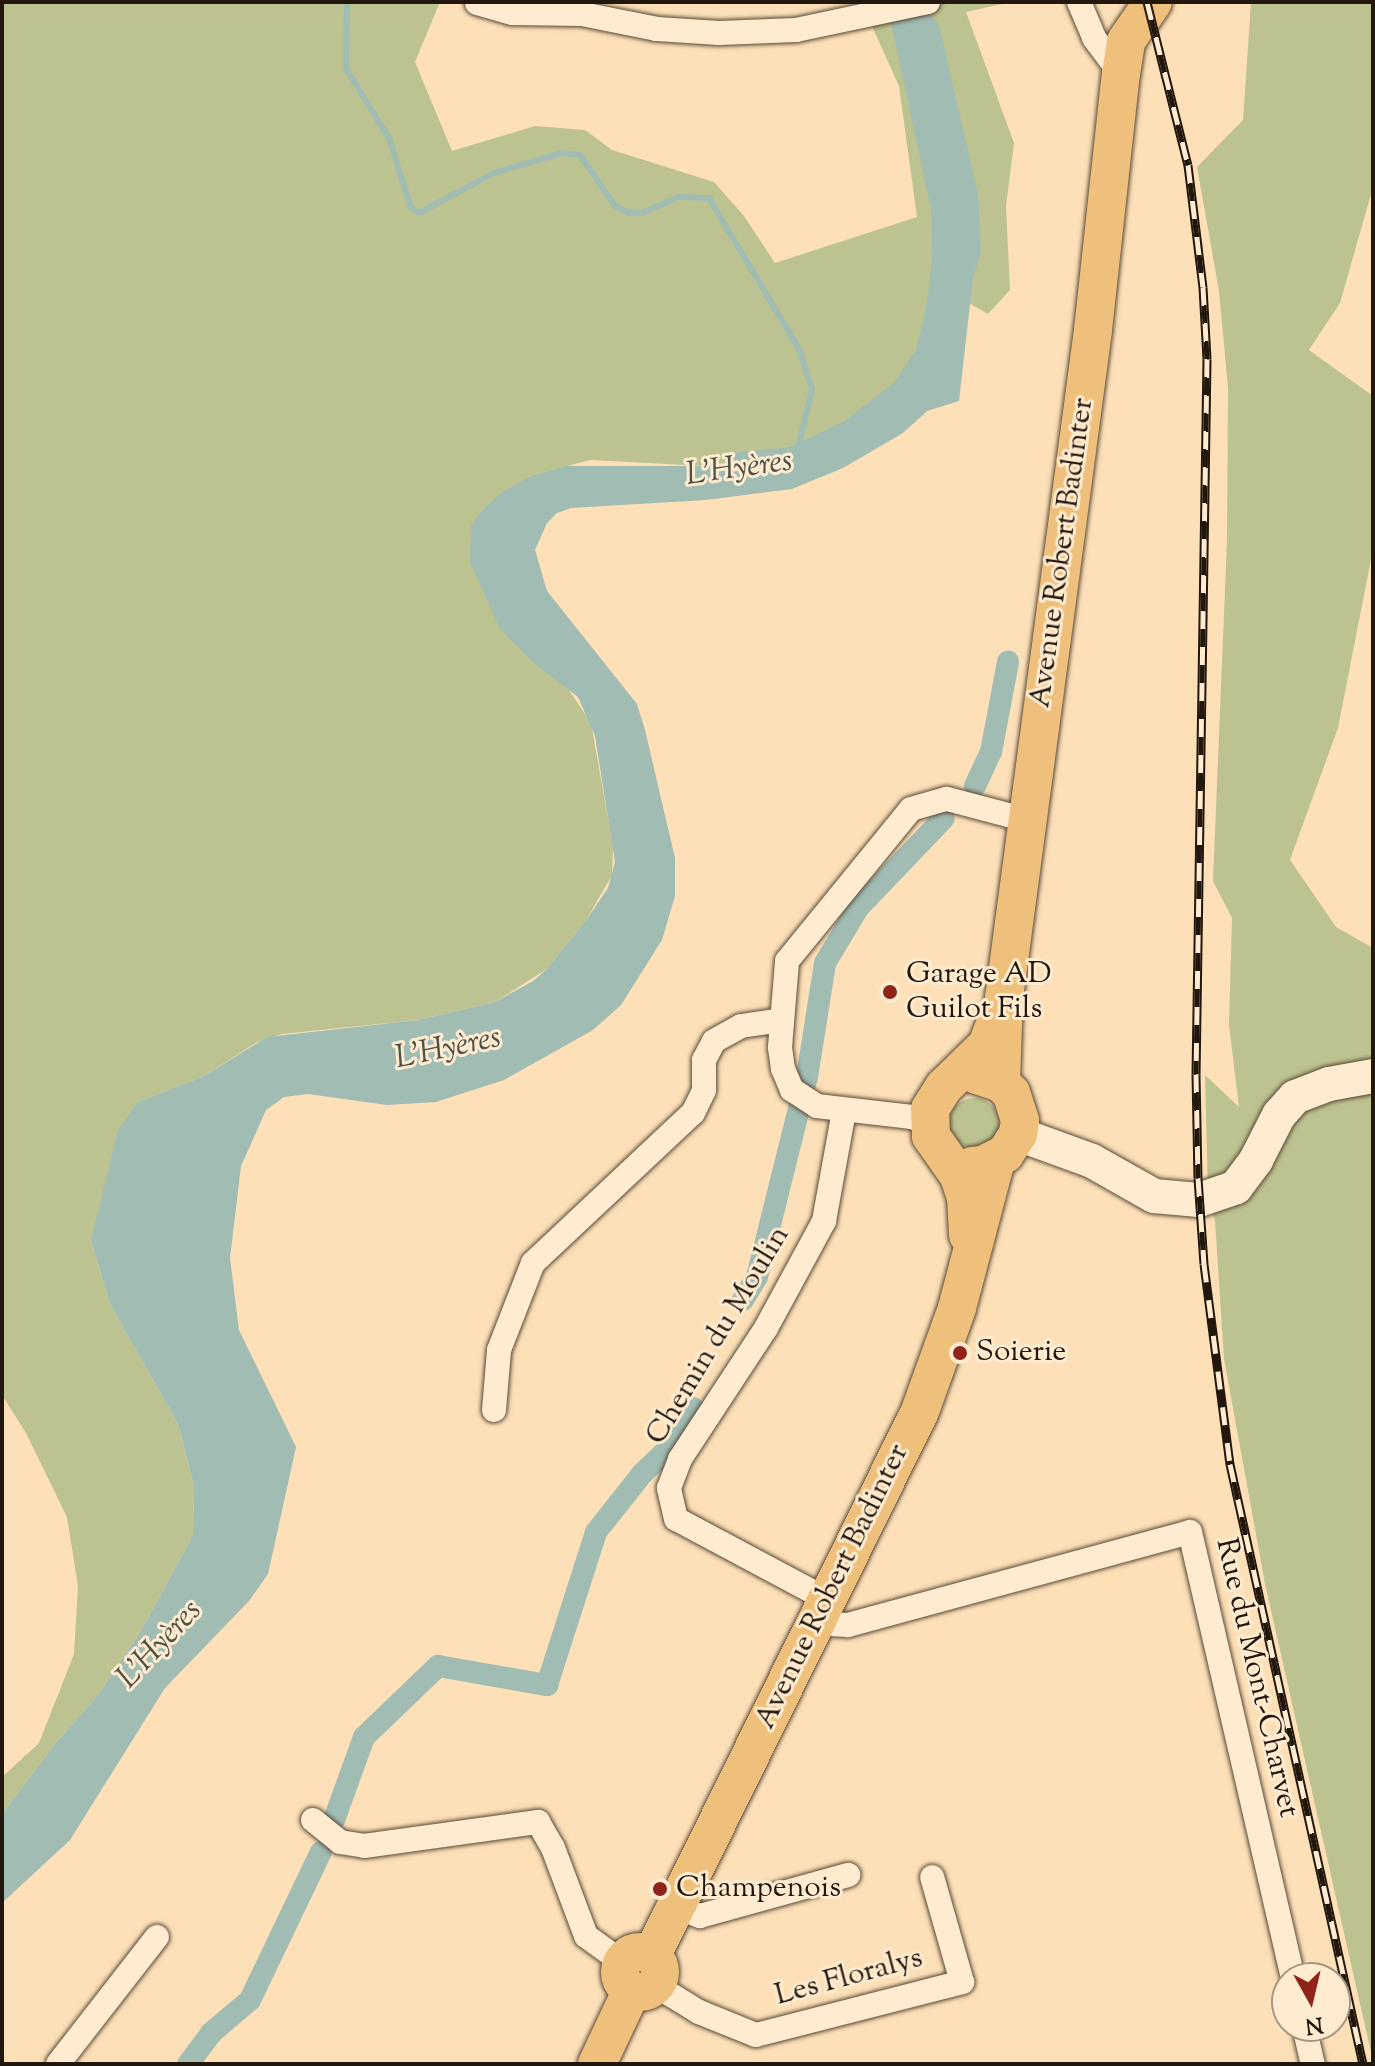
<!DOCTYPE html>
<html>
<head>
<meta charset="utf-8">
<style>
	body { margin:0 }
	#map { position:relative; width:1375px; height:2066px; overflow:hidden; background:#fde0b7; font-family:"Sorts Mill Goudy",serif }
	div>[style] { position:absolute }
	.green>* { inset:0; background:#bdc390 }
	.round { border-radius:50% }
	.water>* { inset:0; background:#a0bcb3 }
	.stream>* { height:6px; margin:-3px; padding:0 3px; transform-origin:3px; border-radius:3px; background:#a0bcb3 }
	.canal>* { height:22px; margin:-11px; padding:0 11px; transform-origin:11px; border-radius:11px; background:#a0bcb3 }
	.river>* { height:38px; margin:-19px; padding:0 19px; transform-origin:19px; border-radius:19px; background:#a0bcb3 }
	.roads { filter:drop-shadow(0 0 2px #594938) drop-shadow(0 0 2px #594938) }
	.street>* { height:24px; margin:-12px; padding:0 12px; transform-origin:12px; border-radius:12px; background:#feebd0 }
	.secondary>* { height:34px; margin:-17px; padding:0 17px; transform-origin:17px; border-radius:17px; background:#feebd0 }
	.primary>* { height:38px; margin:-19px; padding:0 19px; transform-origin:19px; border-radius:19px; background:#eec07c }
	.primary>.ring { margin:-19px; padding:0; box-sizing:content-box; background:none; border:38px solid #eec07c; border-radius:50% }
	.rail>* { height:9px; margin-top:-4.5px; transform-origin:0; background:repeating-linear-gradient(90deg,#feebd0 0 18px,#22170d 0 36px); box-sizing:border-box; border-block:2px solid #22170d }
	.dots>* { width:22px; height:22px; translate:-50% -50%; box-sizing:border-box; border:4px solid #feebd0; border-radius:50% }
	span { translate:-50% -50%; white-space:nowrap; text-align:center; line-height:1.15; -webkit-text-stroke:6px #feebd0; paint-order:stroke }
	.street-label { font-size:30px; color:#22170d }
	.poi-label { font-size:30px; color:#22170d }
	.left { translate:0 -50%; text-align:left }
	.water-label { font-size:32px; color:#4e5147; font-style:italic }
	.frame { position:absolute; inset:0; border:4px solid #22170d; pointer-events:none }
	.north { position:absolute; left:1271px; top:1962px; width:80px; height:80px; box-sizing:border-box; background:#feebd0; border:2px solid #a69682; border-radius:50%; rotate:172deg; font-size:22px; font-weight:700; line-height:32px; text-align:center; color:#22170d }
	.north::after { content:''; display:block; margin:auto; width:28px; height:36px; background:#8f2418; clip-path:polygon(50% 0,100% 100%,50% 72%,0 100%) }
</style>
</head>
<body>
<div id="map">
	<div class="green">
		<i style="clip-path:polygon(2px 2px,440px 2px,415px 62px,452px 151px,535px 126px,585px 130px,612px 150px,714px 182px,744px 216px,775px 263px,917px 217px,899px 86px,861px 2px,1011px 2px,966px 12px,1014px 143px,1006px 206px,1010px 290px,988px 314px,948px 291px,925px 374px,876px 424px,816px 456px,763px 465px,724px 467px,590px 460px,533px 475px,483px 509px,567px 687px,591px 723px,613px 846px,612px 875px,587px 919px,547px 969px,495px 1002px,418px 1020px,282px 1034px,257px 1042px,204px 1076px,138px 1102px,91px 1240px,110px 1304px,178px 1424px,194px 1486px,193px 1535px,142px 1629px,98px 1695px,58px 1740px,2px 1814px,2px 1777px,39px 1743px,74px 1654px,78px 1586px,67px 1517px,26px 1433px,2px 1395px)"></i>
		<i style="clip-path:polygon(1251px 2px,1373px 2px,1373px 187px,1340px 303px,1309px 350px,1373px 396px,1373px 549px,1338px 728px,1290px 860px,1336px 927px,1373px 948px,1373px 2061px,1265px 1584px,1224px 1359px,1215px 1221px,1208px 1195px,1205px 1075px,1239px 1107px,1229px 1025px,1232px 918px,1213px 881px,1227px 541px,1228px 388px,1219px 291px,1197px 167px,1243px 120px)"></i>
		<i class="round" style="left:949px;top:1098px;width:50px;height:50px"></i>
	</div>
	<div class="water">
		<i style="clip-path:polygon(906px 2px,925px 8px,939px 25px,978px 194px,981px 253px,973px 278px,959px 401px,927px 411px,903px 433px,843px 468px,792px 489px,706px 500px,571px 508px,557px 513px,547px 523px,535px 550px,547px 591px,637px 704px,645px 730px,675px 858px,675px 896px,662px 940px,621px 1005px,593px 1030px,504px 1080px,436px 1102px,387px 1105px,308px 1094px,284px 1097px,266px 1110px,241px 1166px,230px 1258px,239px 1330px,296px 1447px,268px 1574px,249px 1601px,165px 1688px,70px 1840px,2px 1903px,2px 1814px,58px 1740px,98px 1695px,142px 1629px,193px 1535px,194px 1486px,178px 1424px,110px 1304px,91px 1240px,118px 1130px,138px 1102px,204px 1076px,267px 1037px,418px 1020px,495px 1002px,533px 981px,547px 969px,587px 919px,608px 888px,615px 862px,595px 736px,578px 697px,531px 661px,500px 629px,470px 562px,471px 526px,483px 509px,504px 491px,533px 475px,566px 466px,794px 466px,852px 439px,908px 396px,934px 357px,946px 305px,951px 258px,950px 207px)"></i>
	</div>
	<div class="stream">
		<i style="left:347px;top:2px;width:67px;rotate:90.9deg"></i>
		<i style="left:346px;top:69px;width:81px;rotate:58.1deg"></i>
		<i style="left:389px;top:138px;width:73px;rotate:72.6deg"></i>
		<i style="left:411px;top:208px;width:9px;rotate:32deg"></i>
		<i style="left:419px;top:213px;width:85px;rotate:-28.1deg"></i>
		<i style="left:494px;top:173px;width:70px;rotate:-16.6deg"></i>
		<i style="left:561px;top:153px;width:19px;rotate:6deg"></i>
		<i style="left:580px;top:155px;width:62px;rotate:55.5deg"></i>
		<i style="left:615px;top:206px;width:16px;rotate:27deg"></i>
		<i style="left:629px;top:213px;width:13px"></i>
		<i style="left:642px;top:213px;width:40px;rotate:-23.4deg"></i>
		<i style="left:679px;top:197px;width:30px;rotate:2deg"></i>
		<i style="left:709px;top:198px;width:176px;rotate:59.2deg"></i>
		<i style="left:799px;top:349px;width:42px;rotate:72deg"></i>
		<i style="left:812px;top:389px;width:79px;rotate:103.2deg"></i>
	</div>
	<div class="canal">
		<i style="left:975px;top:786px;width:38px;rotate:-65deg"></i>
		<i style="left:991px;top:752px;width:92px;rotate:-79.3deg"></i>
		<i style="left:743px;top:1300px;width:27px;rotate:-59deg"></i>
		<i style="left:757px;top:1277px;width:206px;rotate:-76deg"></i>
		<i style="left:807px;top:1077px;width:115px;rotate:-81deg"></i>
		<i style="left:825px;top:963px;width:64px;rotate:-59deg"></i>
		<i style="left:858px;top:908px;width:124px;rotate:-46.3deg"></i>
		<i style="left:334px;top:1820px;width:88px;rotate:-70.1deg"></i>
		<i style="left:364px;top:1737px;width:103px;rotate:-43.8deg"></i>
		<i style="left:438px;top:1666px;width:111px;rotate:9.9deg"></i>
		<i style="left:547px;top:1685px;width:161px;rotate:-72.2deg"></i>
		<i style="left:596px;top:1532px;width:74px;rotate:-51.6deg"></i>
		<i style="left:642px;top:1474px;width:40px;rotate:-44deg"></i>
		<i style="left:671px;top:1446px;width:44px;rotate:-59.9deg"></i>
		<i style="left:188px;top:2064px;width:39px;rotate:-53deg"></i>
		<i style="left:211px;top:2033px;width:51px;rotate:-40.2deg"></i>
		<i style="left:250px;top:2000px;width:164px;rotate:-64.4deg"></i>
	</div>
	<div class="river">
		<i style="left:742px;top:471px;width:52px;rotate:-5.5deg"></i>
		<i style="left:794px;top:466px;width:64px;rotate:-25deg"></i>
		<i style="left:852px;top:439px;width:71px;rotate:-37.5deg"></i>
		<i style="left:908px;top:396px;width:47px;rotate:-56.3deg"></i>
		<i style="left:934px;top:357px;width:53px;rotate:-77deg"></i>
		<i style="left:946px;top:305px;width:47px;rotate:-83.9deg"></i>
		<i style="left:951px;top:258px;width:51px;rotate:-91.1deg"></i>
		<i style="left:950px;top:207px;width:210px;rotate:-102.1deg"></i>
	</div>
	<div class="roads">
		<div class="street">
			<i style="left:1079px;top:2px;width:39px;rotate:67deg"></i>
			<i style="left:1094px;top:38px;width:45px;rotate:53.1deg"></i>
			<i style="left:477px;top:3px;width:37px;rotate:16deg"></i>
			<i style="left:513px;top:13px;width:69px;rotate:0.8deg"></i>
			<i style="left:582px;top:14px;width:76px;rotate:11.3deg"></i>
			<i style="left:657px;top:29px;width:62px;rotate:3.7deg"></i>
			<i style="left:719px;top:33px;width:77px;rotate:-2.2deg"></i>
			<i style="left:796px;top:30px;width:135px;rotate:-12deg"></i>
			<i style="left:929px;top:1123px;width:18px;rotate:-161deg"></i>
			<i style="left:912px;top:1117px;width:96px;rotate:-173.4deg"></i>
			<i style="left:817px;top:1106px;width:30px;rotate:-147deg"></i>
			<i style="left:792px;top:1090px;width:23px;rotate:-113deg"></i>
			<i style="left:783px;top:1069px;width:22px;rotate:-98deg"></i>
			<i style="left:780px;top:1047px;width:86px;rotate:-85.3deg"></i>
			<i style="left:787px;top:961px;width:196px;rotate:-50.8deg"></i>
			<i style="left:911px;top:809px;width:37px;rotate:-16deg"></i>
			<i style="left:947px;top:799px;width:83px;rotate:14.7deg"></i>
			<i style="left:494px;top:1410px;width:60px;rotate:-85.2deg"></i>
			<i style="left:499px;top:1350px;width:93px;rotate:-68.7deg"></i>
			<i style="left:533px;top:1263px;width:219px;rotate:-43.2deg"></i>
			<i style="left:693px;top:1113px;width:25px;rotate:-64deg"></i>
			<i style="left:704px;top:1090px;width:30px;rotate:-90deg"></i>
			<i style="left:704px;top:1060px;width:21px;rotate:-62deg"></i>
			<i style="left:714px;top:1041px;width:31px;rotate:-29deg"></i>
			<i style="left:741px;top:1026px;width:41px;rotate:-8.3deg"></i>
			<i style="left:828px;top:1600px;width:172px;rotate:-151.9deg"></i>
			<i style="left:676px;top:1519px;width:32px;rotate:-103deg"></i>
			<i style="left:669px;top:1488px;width:31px;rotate:-69deg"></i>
			<i style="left:680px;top:1459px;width:157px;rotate:-56.7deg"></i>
			<i style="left:766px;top:1328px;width:122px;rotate:-61.5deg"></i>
			<i style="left:824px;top:1221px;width:112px;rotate:-79.7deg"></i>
			<i style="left:819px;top:1619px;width:11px;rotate:27deg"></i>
			<i style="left:829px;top:1624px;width:19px;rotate:3deg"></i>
			<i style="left:848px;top:1625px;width:354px;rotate:-15.2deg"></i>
			<i style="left:1190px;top:1532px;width:458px;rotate:77deg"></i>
			<i style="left:313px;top:1820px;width:35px;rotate:39deg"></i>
			<i style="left:340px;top:1842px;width:24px;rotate:9deg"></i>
			<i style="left:364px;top:1846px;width:176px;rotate:-7.9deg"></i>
			<i style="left:538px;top:1822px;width:30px;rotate:60deg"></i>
			<i style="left:553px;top:1848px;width:94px;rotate:69.4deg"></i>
			<i style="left:586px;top:1936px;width:44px;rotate:35.8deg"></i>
			<i style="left:675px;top:1906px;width:27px;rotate:22deg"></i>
			<i style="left:700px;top:1916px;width:154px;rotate:-15.5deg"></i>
			<i style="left:655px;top:1985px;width:52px;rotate:31.5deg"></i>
			<i style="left:699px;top:2012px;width:61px;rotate:22deg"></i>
			<i style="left:756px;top:2035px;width:213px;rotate:-14.4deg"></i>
			<i style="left:962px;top:1982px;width:109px;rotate:-105.9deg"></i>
			<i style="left:1304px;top:2026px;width:39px;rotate:77deg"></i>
			<i style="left:58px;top:2064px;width:161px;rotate:-52.1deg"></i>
		</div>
		<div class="secondary">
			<i style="left:1018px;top:1134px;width:79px;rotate:20deg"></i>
			<i style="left:1092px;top:1161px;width:71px;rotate:29.4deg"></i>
			<i style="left:1154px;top:1196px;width:45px;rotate:5.1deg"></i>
			<i style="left:1199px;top:1200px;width:39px;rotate:-19deg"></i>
			<i style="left:1236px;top:1187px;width:34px;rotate:-53deg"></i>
			<i style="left:1256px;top:1160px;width:51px;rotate:-62.9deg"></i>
			<i style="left:1279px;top:1115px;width:24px;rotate:-48deg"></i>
			<i style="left:1295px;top:1097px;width:36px;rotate:-21deg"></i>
			<i style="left:1329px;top:1084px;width:45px;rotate:-10.3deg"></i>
		</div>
		<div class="primary">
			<i style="left:1001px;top:1083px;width:85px;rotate:-88deg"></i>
			<i style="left:1004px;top:998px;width:674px;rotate:-82.41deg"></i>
			<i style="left:1093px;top:330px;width:258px;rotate:-83.8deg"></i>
			<i style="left:1121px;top:74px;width:33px;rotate:-81deg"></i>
			<i style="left:1126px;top:41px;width:47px;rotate:-55.3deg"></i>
			<i style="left:972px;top:1166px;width:11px;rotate:-5deg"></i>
			<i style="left:983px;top:1165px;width:25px;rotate:-27deg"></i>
			<i style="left:1005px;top:1154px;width:24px;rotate:-57deg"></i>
			<i style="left:1018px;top:1134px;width:14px;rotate:-82deg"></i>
			<i style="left:1020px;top:1120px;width:28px;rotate:-108deg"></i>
			<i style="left:1011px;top:1093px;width:14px;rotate:-135deg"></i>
			<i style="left:1001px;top:1083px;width:25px;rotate:-162deg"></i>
			<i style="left:968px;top:1235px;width:37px;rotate:-93deg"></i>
			<i style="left:966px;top:1198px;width:23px;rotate:-108deg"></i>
			<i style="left:959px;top:1176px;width:49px;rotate:-125deg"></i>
			<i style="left:931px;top:1136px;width:27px;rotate:-92deg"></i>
			<i style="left:930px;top:1109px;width:26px;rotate:-58deg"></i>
			<i style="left:944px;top:1087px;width:60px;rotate:-44.3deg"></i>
			<i style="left:987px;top:1045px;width:31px;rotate:-69deg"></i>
			<i class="ring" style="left:620px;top:1952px;width:2px;height:2px"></i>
			<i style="left:652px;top:1955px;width:606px;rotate:-63.77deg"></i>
			<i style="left:920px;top:1411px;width:109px;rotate:-70.2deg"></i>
			<i style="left:957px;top:1308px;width:153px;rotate:-75.2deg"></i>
			<i style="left:597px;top:2064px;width:82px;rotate:-64.7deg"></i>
		</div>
	</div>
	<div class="rail">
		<i style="left:1147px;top:2px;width:168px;rotate:75.9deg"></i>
		<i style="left:1188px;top:165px;width:123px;rotate:83deg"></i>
		<i style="left:1203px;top:287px;width:72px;rotate:86.8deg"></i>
		<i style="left:1207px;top:359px;width:715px;rotate:90.88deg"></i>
		<i style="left:1196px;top:1074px;width:104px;rotate:88.9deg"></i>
		<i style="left:1198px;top:1178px;width:86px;rotate:86deg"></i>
		<i style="left:1204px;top:1264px;width:202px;rotate:82.6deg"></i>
		<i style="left:1230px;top:1464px;width:615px;rotate:77.5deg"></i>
	</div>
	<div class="dots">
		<i style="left:890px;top:992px;background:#8f2418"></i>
		<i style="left:960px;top:1353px;background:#8f2418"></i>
		<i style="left:660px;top:1889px;background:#8f2418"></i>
	</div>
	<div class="street-label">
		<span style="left:1063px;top:553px;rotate:-82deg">Avenue Robert Badinter</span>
		<span style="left:719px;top:1336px;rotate:-59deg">Chemin du Moulin</span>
		<span style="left:833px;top:1587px;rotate:-64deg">Avenue Robert Badinter</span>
		<span style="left:1256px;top:1678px;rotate:77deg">Rue du Mont-Charvet</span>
		<span style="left:849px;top:1978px;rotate:-15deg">Les Floralys</span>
	</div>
	<div class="poi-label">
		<span class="left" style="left:906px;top:992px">Garage AD<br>Guilot Fils</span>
		<span class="left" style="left:976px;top:1353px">Soierie</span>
		<span class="left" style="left:676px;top:1889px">Champenois</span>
	</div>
	<div class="water-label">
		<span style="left:739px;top:469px;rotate:-8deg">L'Hyères</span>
		<span style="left:448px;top:1049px;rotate:-12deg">L'Hyères</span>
		<span style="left:160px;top:1645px;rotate:-47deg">L'Hyères</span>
	</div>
	<div class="frame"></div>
	<div class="north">N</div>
</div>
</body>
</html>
